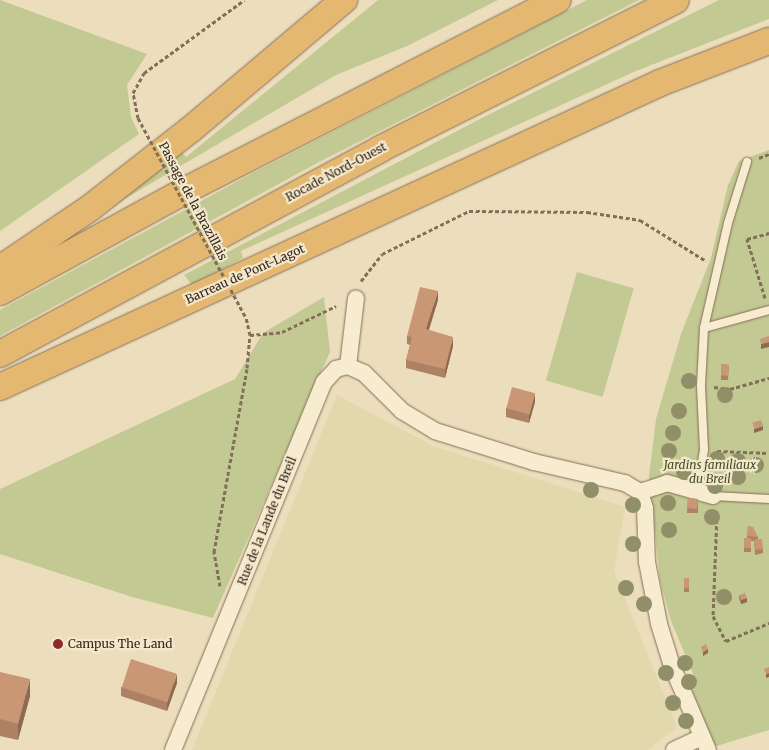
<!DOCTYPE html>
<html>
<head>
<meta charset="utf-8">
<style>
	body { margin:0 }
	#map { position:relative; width:769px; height:750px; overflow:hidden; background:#ecdebd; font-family:Merriweather,serif }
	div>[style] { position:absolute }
	.farmland>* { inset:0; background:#e1d8ab }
	.green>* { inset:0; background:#c3c992; transform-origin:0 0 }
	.path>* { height:3px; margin-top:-1.5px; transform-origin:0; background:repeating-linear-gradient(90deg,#836e57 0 4px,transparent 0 6.5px) }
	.roads { filter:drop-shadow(0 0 1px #836e57) drop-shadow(0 0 1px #836e57) }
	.service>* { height:8px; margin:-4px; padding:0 4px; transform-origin:4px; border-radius:4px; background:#f7ebd0 }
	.minor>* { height:16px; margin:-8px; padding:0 8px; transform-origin:8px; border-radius:8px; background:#f7ebd0 }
	.trunk>* { height:26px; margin:-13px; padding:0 13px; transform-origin:13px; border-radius:13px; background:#e5b872 }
	.path-bridge>* { height:3px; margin-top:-1.5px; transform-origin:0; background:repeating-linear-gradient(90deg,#836e57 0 4px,transparent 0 6.5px) }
	.trees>* { width:16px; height:16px; margin:-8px; border-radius:50%; background:#908f68 }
	.wall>* { inset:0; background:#ad8264; transform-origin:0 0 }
	.shaded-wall>* { inset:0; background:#8d6a51 }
	.building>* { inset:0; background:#c99774; transform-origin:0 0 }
	.dots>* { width:14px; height:14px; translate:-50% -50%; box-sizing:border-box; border:2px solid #f4e8cc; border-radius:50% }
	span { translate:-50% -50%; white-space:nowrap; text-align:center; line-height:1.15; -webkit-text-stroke:4.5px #f4e8cc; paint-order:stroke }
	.street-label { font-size:12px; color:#33261b }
	.park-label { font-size:12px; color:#444e22; font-style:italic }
	.poi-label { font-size:12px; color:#33261b }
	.left { translate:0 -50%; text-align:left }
</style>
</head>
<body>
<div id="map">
	<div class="farmland">
		<i style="clip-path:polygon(337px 395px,433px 446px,625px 507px,614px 571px,677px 727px,648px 750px,192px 750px)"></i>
	</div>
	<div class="green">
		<i style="clip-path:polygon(0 0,147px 54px,127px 85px,131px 117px,139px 134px,0 231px)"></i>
		<i style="clip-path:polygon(378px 0,498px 0,407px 46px,336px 75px,97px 215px,181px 151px,186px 157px)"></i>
		<i style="clip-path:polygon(587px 0,639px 0,319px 162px,0 336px,0 310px,253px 173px)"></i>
		<i style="clip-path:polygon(719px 0,769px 0,769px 19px,636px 71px,241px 251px,243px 258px,192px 285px,184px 275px,476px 121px)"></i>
		<i style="clip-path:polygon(769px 150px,769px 730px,710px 748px,689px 697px,697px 683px,671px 621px,660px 580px,649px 476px,656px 419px,681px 334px,711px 258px,728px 185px,739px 161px)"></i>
		<i style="left:577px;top:272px;width:59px;height:113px;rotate:16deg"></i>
		<i style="clip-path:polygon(324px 297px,330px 352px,213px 618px,132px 597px,0 554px,0 489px,235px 379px,263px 333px)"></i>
	</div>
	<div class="path">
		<i style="left:138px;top:118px;width:25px;rotate:-101deg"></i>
		<i style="left:133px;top:93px;width:23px;rotate:-61deg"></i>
		<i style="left:144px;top:73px;width:124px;rotate:-36.1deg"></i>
		<i style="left:759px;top:158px;width:11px;rotate:-22deg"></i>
		<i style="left:361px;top:281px;width:34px;rotate:-52deg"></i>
		<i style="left:382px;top:254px;width:97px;rotate:-26.3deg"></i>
		<i style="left:469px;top:211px;width:118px;rotate:0.5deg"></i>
		<i style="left:587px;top:212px;width:54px;rotate:8.6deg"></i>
		<i style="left:640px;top:220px;width:78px;rotate:31.8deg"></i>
		<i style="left:765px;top:298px;width:62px;rotate:-107deg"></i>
		<i style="left:747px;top:239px;width:23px;rotate:-15deg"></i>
		<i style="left:250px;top:335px;width:32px;rotate:-5deg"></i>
		<i style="left:282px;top:332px;width:60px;rotate:-25.7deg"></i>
		<i style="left:714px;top:387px;width:16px;rotate:7deg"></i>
		<i style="left:730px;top:389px;width:41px;rotate:-15.8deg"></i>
		<i style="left:717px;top:451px;width:52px;rotate:2.2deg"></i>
		<i style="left:717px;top:513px;width:103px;rotate:92.2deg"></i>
		<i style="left:713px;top:616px;width:28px;rotate:63deg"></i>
		<i style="left:726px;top:641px;width:47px;rotate:-22.7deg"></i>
		<i style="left:220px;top:586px;width:35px;rotate:-100deg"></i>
		<i style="left:214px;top:552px;width:187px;rotate:-79.8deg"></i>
		<i style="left:247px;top:368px;width:33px;rotate:-85deg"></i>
		<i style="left:250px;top:335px;width:17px;rotate:-103deg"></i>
	</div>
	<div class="roads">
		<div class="service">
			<i style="left:704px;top:328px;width:67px;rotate:-15.5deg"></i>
			<i style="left:697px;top:493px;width:44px;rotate:-80.8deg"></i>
			<i style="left:704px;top:450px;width:64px;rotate:-92.7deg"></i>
			<i style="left:701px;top:386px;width:58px;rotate:-87deg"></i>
			<i style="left:704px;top:328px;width:108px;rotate:-77.1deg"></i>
			<i style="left:728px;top:223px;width:64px;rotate:-72.7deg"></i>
			<i style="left:713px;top:496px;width:56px;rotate:3.1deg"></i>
		</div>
		<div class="minor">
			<i style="left:348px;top:366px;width:17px;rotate:24deg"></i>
			<i style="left:364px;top:373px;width:54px;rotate:45deg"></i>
			<i style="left:402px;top:411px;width:39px;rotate:31deg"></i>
			<i style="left:435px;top:431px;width:104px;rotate:17.4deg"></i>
			<i style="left:534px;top:462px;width:93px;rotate:13deg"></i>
			<i style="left:625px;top:483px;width:17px;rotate:31deg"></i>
			<i style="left:640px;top:492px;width:17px;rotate:73deg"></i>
			<i style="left:645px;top:508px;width:54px;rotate:87.9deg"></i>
			<i style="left:647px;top:562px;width:63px;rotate:79deg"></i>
			<i style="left:659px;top:624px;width:44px;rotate:72.8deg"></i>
			<i style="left:672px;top:666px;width:91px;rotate:66.8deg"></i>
			<i style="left:640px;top:492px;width:28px;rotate:-18deg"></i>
			<i style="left:667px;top:483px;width:48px;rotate:15.8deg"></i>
			<i style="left:173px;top:750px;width:398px;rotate:-67.7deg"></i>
			<i style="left:324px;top:382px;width:18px;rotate:-47deg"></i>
			<i style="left:336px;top:369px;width:12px;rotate:-14deg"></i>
			<i style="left:348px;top:366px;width:68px;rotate:-83.3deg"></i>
			<i style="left:674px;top:750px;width:29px;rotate:-25deg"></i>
		</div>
		<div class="trunk">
			<i style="left:0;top:269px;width:109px;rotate:-34.1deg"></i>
			<i style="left:90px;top:208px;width:127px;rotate:-38deg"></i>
			<i style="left:190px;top:130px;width:202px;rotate:-40.2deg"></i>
			<i style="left:0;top:292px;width:217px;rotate:-28.7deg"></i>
			<i style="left:190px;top:188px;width:413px;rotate:-27.1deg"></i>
			<i style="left:0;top:354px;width:432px;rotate:-28.3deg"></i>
			<i style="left:380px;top:149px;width:331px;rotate:-26.7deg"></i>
			<i style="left:0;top:387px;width:727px;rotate:-24.73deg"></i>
			<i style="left:660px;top:83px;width:117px;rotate:-21.1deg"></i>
		</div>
	</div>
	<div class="path-bridge">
		<i style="left:138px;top:118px;width:227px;rotate:61.6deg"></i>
	</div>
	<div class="trees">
		<i style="left:689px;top:381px"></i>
		<i style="left:725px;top:395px"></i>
		<i style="left:679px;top:411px"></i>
		<i style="left:673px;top:433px"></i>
		<i style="left:669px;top:451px"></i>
		<i style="left:717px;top:459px"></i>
		<i style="left:738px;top:461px"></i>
		<i style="left:756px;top:465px"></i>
		<i style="left:684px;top:472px"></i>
		<i style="left:738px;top:477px"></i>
		<i style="left:715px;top:486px"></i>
		<i style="left:591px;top:490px"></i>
		<i style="left:668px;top:503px"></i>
		<i style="left:633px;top:505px"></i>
		<i style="left:712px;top:517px"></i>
		<i style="left:669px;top:530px"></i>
		<i style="left:633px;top:544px"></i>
		<i style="left:626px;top:588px"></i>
		<i style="left:724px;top:597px"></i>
		<i style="left:644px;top:604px"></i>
		<i style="left:685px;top:663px"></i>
		<i style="left:666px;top:673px"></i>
		<i style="left:689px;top:682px"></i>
		<i style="left:673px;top:703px"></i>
		<i style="left:686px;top:721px"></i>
	</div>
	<div class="wall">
		<i style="clip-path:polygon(438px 300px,429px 330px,453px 346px,445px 378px,406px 368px,406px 360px,410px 345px,407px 344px,407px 336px)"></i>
		<i style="clip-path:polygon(721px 364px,729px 365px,728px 380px,721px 380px)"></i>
		<i style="clip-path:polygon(535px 402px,529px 423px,506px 417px,506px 408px)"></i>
		<i style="clip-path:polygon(688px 498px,698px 499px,698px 513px,687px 513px)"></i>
		<i style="clip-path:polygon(748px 526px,758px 537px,758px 540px,763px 549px,763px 553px,755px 555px,754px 541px,751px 541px,751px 552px,744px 552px,744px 538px,747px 538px)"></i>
		<i style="left:684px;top:578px;width:5px;height:14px"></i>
		<i style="clip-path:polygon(739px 595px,747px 602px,741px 604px,739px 599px)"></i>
		<i style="clip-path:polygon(0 672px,30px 696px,18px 740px,0 736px)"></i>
		<i style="clip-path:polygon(177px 683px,167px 711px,121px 696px,121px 687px)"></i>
	</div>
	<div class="shaded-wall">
		<i style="clip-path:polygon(438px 291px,438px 300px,426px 338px,426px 329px)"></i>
		<i style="clip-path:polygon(453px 337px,453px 346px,445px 378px,445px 369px)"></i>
		<i style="clip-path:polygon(769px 342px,769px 347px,761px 349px,761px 344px)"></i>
		<i style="clip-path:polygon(535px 393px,535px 402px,529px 423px,529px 414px)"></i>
		<i style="clip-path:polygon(763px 426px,763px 430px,754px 433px,754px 429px)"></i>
		<i style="clip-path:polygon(747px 598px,747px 602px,741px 604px,741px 600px)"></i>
		<i style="clip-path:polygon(708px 649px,708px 653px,703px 656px,703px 652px)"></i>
		<i style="clip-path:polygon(769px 673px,769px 677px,766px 678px,766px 674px)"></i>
		<i style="clip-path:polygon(177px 674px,177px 683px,167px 711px,167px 703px)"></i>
		<i style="clip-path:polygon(30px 679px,30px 696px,18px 740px,18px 724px)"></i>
	</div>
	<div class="building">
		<i style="clip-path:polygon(420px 287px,438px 291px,426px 329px,453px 337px,445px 369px,406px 360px,412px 337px,407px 336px)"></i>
		<i style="clip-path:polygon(769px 336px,769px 342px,761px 344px,760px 339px)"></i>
		<i style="clip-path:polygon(721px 364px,729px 365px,728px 376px,721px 375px)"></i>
		<i style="left:512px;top:387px;width:24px;height:22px;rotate:15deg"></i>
		<i style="left:761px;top:420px;width:6px;height:9px;rotate:72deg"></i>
		<i style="left:688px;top:498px;width:10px;height:10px;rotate:6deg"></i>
		<i style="clip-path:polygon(748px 526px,753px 527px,758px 537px,747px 536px)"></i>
		<i style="left:744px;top:538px;width:7px;height:10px"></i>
		<i style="left:762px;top:539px;width:10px;height:8px;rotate:84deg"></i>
		<i style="left:684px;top:578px;width:5px;height:10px"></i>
		<i style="left:745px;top:593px;width:5px;height:6px;rotate:68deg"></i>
		<i style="clip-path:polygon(706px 644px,708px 649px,703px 652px,701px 647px)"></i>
		<i style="left:131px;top:659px;width:48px;height:30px;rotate:18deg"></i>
		<i style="clip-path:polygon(769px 667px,769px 673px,766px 674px,764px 669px)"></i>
		<i style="clip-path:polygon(0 672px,30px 679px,18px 724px,0 719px)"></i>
	</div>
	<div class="dots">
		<i style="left:58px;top:644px;background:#90292a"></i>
	</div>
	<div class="street-label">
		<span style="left:336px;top:172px;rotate:-28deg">Rocade Nord-Ouest</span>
		<span style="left:193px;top:201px;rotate:62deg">Passage de la Brazillais</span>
		<span style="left:245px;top:274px;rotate:-24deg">Barreau de Pont-Lagot</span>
		<span style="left:267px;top:521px;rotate:-68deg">Rue de la Lande du Breil</span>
	</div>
	<div class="park-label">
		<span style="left:710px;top:472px">Jardins familiaux<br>du Breil</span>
	</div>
	<div class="poi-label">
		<span class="left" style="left:68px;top:644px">Campus The Land</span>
	</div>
</div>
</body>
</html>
